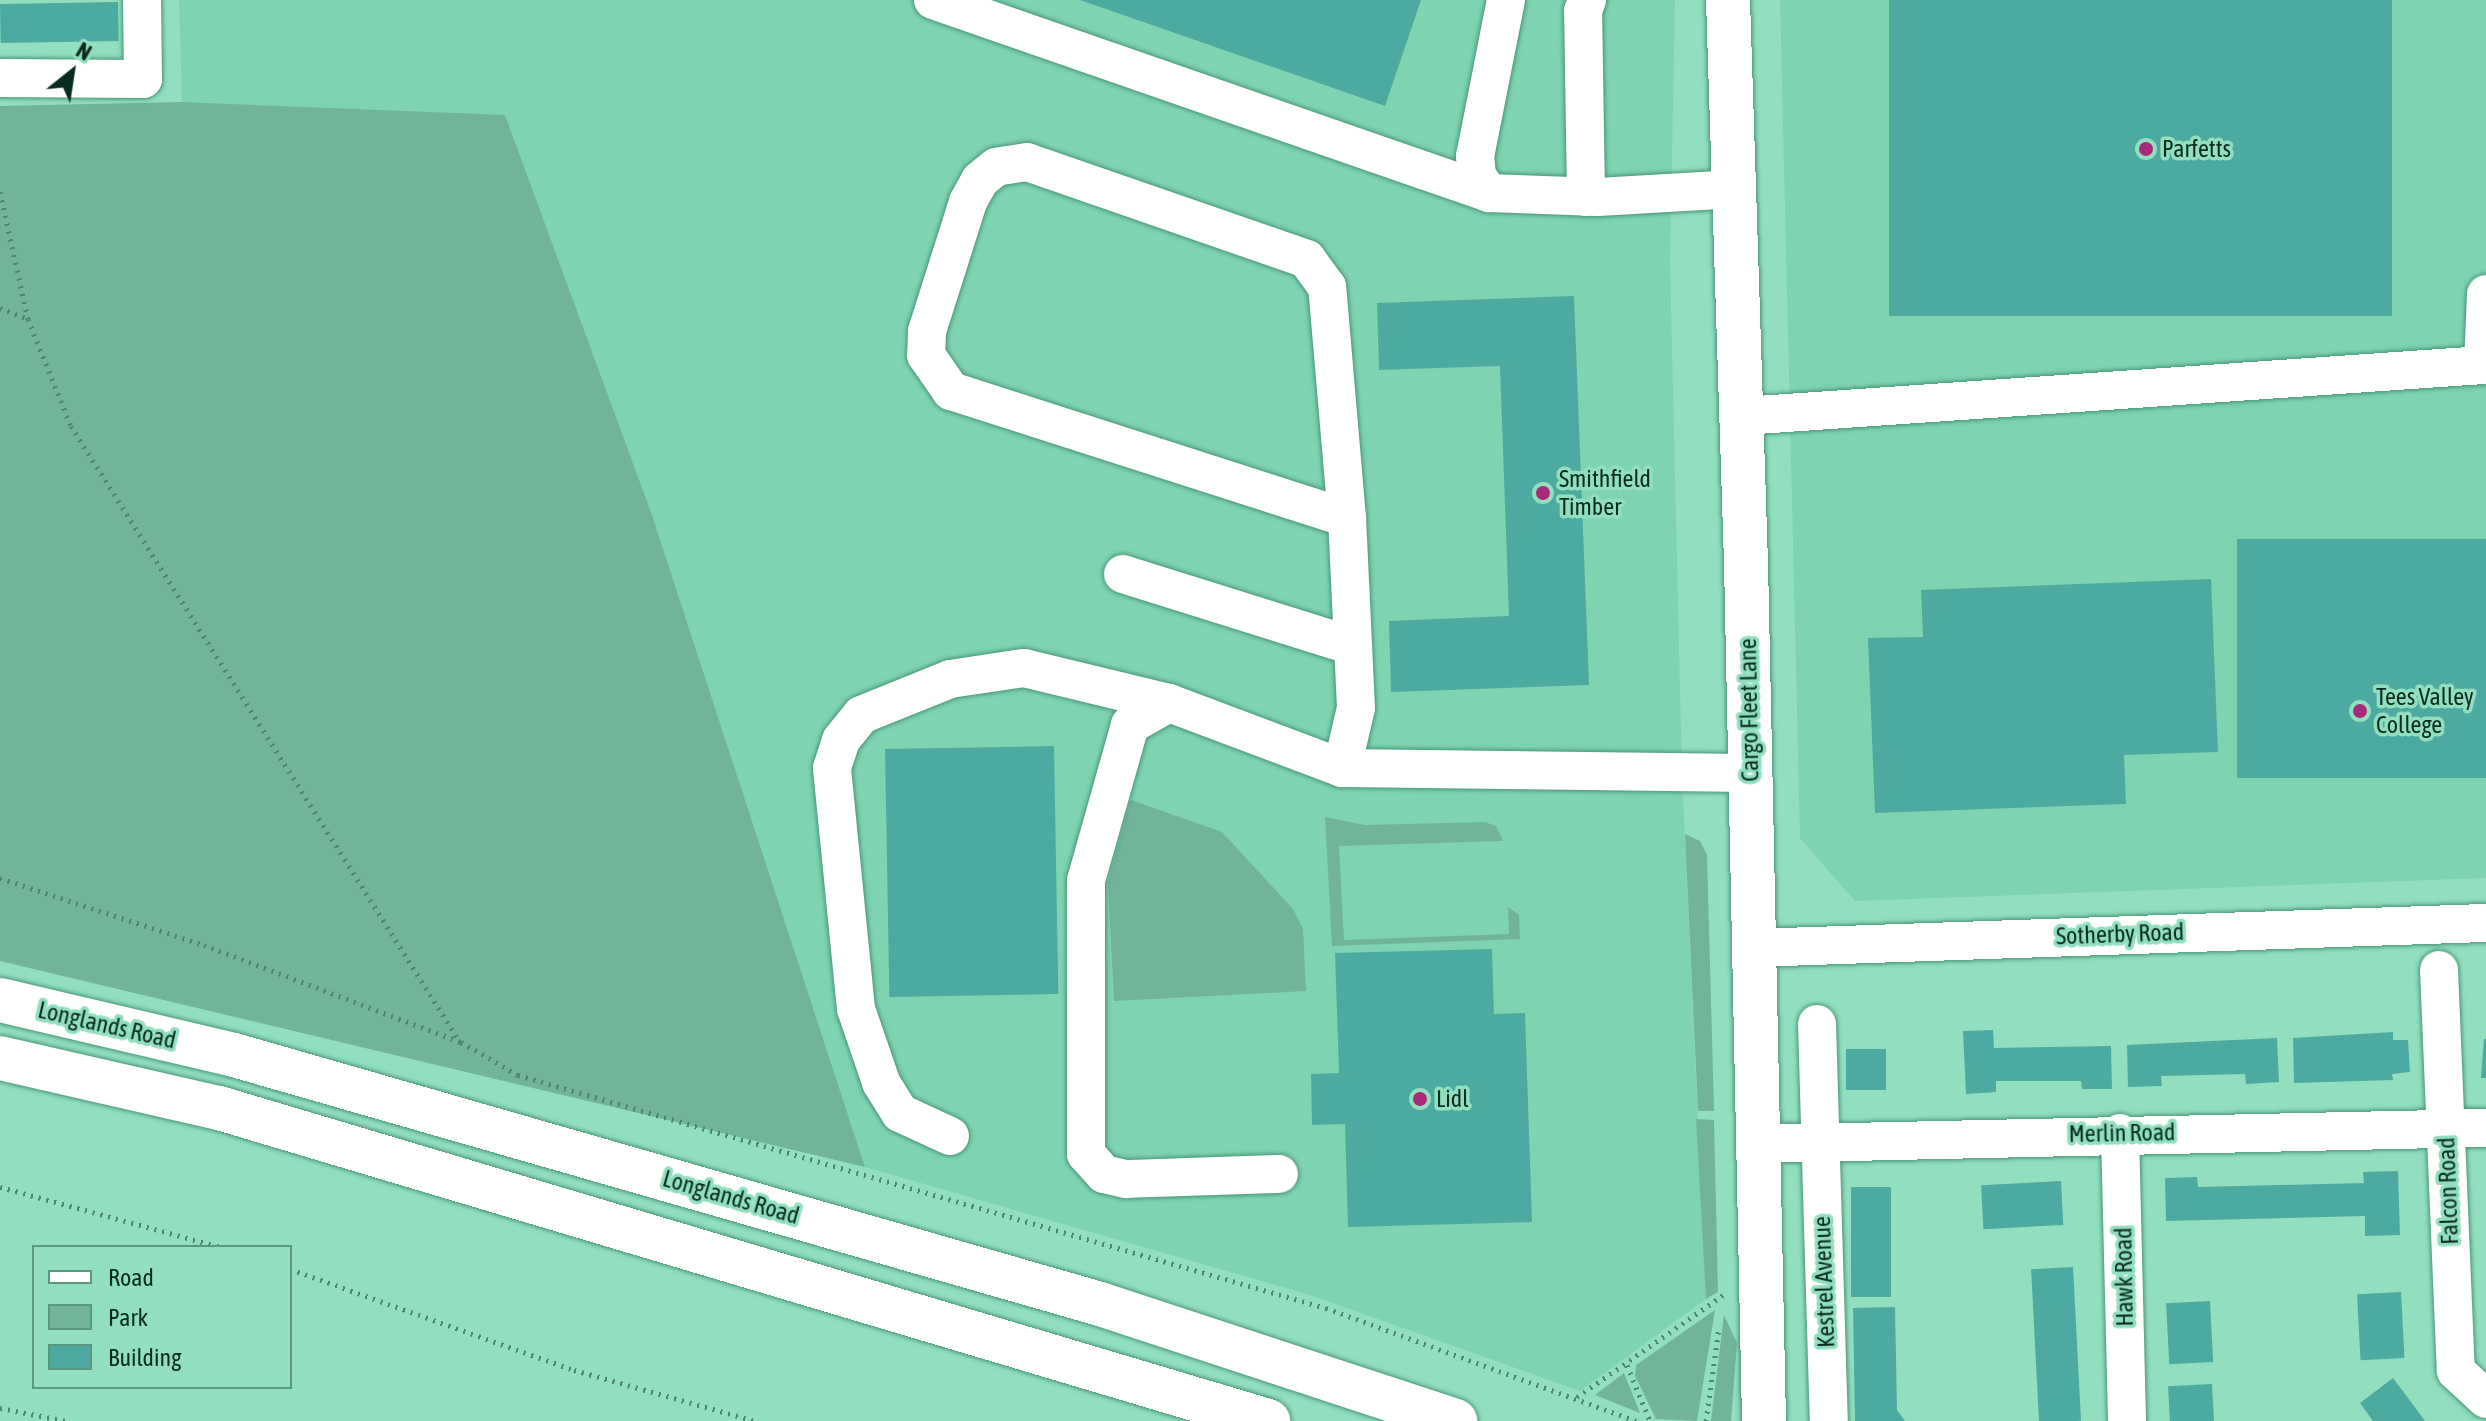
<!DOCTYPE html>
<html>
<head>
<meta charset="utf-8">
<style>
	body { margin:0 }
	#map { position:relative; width:2486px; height:1421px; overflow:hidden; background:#91dfbf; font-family:"Asap Condensed",sans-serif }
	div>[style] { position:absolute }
	.built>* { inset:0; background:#7ed4b1 }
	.green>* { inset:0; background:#72b499 }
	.building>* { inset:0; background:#4daaa0; transform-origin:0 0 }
	.path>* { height:5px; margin-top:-2.5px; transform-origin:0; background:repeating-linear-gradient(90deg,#4d856f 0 2px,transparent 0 8px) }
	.roads { filter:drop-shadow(0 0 2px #499678) drop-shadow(0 0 2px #499678) }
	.minor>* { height:38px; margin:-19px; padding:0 19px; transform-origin:19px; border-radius:19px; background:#fff }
	.major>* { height:44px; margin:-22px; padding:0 22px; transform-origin:22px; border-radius:22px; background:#fff }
	.dots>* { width:22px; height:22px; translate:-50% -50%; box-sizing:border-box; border:4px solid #91dfbf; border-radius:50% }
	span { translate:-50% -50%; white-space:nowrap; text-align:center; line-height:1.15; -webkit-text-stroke:7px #91dfbf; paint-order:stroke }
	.poi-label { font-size:24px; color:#0a2c20 }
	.left { translate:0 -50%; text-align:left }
	.street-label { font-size:24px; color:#0a2c20 }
	.legend { position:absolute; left:32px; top:1245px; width:260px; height:144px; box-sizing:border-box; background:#91dfbf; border:2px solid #5b977f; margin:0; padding:10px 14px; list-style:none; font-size:24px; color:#0a2c20 }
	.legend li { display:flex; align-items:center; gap:16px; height:40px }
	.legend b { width:40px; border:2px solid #5b977f }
	.north { position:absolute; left:32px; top:32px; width:80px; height:80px; -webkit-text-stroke:6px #91dfbf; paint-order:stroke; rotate:30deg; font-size:22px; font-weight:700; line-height:32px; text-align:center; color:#0a2c20 }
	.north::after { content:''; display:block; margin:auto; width:28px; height:36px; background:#0a2c20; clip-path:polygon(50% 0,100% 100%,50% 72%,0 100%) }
</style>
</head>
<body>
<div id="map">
	<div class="built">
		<i style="clip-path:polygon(179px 0,1675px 0,1670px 262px,1682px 773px,1706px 1299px,1580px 1391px,1310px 1295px,865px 1167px,652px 515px,505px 116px,182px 102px)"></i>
		<i style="clip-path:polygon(1780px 0,2486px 0,2486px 878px,1855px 901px,1800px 838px)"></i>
	</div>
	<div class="green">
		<i style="clip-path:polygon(182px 102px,505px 115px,652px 515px,865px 1167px,0 961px,0 106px)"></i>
		<i style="clip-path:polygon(1131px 800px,1222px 832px,1293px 909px,1303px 929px,1306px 991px,1114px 1001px,1108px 883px)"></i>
		<i style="clip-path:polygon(1325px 817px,1365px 825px,1485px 822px,1496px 826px,1503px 841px,1339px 846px,1344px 940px,1509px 934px,1508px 907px,1519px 915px,1520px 939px,1332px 946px)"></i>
		<i style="clip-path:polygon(1685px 834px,1700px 841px,1707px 855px,1714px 1111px,1698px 1111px)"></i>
		<i style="clip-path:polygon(1696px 1119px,1714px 1120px,1718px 1292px,1706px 1299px)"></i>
		<i style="clip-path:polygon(1715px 1310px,1697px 1421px,1656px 1419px,1635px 1376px,1636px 1365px)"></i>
		<i style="clip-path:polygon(1724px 1315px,1737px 1343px,1731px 1421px,1711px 1421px)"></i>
		<i style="clip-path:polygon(1624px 1373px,1640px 1413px,1595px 1395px)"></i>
	</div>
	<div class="building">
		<i style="clip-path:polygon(1080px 0,1421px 0,1385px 106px)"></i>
		<i style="left:1889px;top:0;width:503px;height:316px"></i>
		<i style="left:118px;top:2px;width:39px;height:118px;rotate:89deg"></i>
		<i style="clip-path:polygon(1574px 296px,1589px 685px,1391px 692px,1389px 621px,1509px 616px,1500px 366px,1379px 370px,1377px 303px)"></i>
		<i style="left:2486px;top:539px;width:239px;height:249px;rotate:90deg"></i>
		<i style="clip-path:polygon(2211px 579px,2218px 752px,2124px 755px,2126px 804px,1875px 813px,1868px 638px,1923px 637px,1921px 590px)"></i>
		<i style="left:1054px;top:746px;width:248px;height:169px;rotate:89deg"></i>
		<i style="clip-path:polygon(1492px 949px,1494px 1014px,1525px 1013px,1532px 1222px,1348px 1227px,1345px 1124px,1312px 1125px,1311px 1074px,1339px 1073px,1335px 953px)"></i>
		<i style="clip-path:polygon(1993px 1030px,1994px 1048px,2111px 1046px,2112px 1089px,2082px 1089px,2081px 1081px,1996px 1081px,1996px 1092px,1966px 1094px,1963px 1031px)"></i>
		<i style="clip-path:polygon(2393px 1032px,2393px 1040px,2408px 1040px,2410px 1072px,2392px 1074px,2393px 1080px,2294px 1083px,2293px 1038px)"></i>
		<i style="clip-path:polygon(2277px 1038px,2279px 1082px,2246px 1084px,2245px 1074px,2161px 1076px,2162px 1086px,2128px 1087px,2127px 1045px)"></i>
		<i style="clip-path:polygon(2484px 1039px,2486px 1039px,2486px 1078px,2481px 1078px)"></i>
		<i style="left:1846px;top:1049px;width:40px;height:41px"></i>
		<i style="clip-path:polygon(2398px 1171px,2400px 1235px,2365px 1236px,2365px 1216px,2166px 1221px,2165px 1178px,2197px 1177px,2198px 1187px,2364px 1183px,2363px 1172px)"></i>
		<i style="left:2061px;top:1181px;width:44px;height:80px;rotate:87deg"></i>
		<i style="left:1851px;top:1187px;width:40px;height:110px"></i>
		<i style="left:2073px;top:1267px;width:154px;height:42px;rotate:87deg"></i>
		<i style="left:2401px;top:1292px;width:66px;height:44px;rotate:87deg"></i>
		<i style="left:2210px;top:1301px;width:61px;height:44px;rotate:87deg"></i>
		<i style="clip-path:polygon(1895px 1307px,1897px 1410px,1905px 1421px,1855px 1421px,1853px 1308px)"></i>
		<i style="clip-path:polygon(2393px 1378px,2414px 1406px,2425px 1421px,2373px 1421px,2360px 1403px)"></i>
		<i style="left:2212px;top:1384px;width:37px;height:44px;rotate:87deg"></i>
	</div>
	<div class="path">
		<i style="left:0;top:192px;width:130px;rotate:77.6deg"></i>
		<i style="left:0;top:308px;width:30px;rotate:21deg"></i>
		<i style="left:28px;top:319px;width:115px;rotate:68.1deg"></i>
		<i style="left:71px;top:426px;width:729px;rotate:57.73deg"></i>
		<i style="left:0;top:878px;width:215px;rotate:18.2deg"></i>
		<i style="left:204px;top:945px;width:275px;rotate:20.7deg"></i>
		<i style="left:461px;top:1042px;width:66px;rotate:30.1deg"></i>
		<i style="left:518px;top:1075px;width:841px;rotate:16.09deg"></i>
		<i style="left:1326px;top:1308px;width:330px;rotate:20deg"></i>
		<i style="left:0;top:1187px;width:229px;rotate:15.2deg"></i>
		<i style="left:290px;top:1269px;width:301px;rotate:19.6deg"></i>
		<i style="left:574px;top:1370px;width:189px;rotate:15.7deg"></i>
		<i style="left:1627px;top:1365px;width:61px;rotate:67.7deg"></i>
		<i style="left:1577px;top:1397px;width:178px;rotate:-34.9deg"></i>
		<i style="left:0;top:1408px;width:67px;rotate:11.1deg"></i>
		<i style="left:1706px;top:1421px;width:95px;rotate:-82.1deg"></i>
	</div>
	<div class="roads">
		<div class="minor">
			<i style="left:933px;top:0;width:589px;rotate:19.14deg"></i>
			<i style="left:1506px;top:0;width:159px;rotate:101.2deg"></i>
			<i style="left:1475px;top:156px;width:20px;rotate:84deg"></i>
			<i style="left:1477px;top:176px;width:21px;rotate:55deg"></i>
			<i style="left:1489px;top:193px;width:109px;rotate:2.1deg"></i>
			<i style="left:1598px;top:197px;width:138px;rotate:-3.3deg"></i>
			<i style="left:0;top:78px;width:143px;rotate:0.4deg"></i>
			<i style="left:143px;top:79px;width:79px;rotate:-90.7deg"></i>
			<i style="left:1586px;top:197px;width:186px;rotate:-90.9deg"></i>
			<i style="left:1583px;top:11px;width:12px;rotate:-70deg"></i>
			<i style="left:1743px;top:416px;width:742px;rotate:-3.94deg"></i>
			<i style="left:2483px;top:365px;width:71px;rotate:-87.6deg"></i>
			<i style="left:1123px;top:574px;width:238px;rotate:17.4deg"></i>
			<i style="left:1169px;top:703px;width:45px;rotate:150.6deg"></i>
			<i style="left:1130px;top:725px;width:162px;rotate:105.8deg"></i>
			<i style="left:1086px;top:881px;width:273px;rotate:90deg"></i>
			<i style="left:1086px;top:1154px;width:27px;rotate:48deg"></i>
			<i style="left:1104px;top:1174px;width:23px;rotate:13deg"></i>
			<i style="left:1126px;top:1179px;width:153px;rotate:-1.9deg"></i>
			<i style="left:1342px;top:768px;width:62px;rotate:-76.9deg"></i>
			<i style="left:1356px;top:708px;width:190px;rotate:-92.7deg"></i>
			<i style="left:1347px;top:518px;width:232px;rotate:-94.9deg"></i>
			<i style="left:1327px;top:287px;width:34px;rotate:-126deg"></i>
			<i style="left:1307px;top:259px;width:296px;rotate:-160.9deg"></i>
			<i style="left:1027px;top:162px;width:31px;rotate:171deg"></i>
			<i style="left:996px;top:167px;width:21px;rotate:141deg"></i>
			<i style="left:980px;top:180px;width:25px;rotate:119deg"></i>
			<i style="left:968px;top:202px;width:135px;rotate:107.6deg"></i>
			<i style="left:927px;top:331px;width:24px;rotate:92deg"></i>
			<i style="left:926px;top:355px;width:44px;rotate:55.2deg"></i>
			<i style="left:951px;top:391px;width:416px;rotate:17.8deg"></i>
			<i style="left:1754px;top:948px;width:732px;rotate:-1.96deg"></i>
			<i style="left:2439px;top:970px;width:401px;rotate:87.6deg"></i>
			<i style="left:2456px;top:1371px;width:41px;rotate:43deg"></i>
			<i style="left:1817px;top:1024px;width:397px;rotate:88.3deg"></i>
			<i style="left:2120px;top:1133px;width:288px;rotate:88.6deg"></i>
			<i style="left:950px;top:1136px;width:55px;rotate:-155.3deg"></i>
			<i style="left:900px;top:1113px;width:36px;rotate:-122deg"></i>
			<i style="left:881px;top:1082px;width:77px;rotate:-108.9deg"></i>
			<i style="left:856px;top:1009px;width:242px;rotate:-95.7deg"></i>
			<i style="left:832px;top:768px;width:29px;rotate:-72deg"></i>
			<i style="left:841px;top:740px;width:32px;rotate:-51deg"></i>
			<i style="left:861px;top:715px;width:96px;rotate:-22deg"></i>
			<i style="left:950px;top:679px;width:75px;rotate:-8.5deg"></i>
			<i style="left:1024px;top:668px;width:149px;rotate:13.6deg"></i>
			<i style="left:1169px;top:703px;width:185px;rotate:20.6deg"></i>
			<i style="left:1342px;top:768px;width:408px;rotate:0.7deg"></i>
			<i style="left:1758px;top:1144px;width:728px;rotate:-1.26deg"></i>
		</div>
		<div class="major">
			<i style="left:1728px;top:0;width:562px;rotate:88.17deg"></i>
			<i style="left:1746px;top:562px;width:859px;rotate:88.8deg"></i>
			<i style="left:0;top:1000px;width:240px;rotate:13.2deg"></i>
			<i style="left:234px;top:1055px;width:901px;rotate:16.04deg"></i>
			<i style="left:1100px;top:1304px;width:374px;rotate:18.2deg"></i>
			<i style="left:0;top:1058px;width:225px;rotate:12.9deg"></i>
			<i style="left:219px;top:1108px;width:1095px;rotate:16.61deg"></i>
		</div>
	</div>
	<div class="dots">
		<i style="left:2146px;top:149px;background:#a92a7b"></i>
		<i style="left:1543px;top:493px;background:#a92a7b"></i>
		<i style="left:2360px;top:711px;background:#a92a7b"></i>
		<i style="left:1420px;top:1099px;background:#a92a7b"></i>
	</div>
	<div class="poi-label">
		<span class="left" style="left:2162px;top:149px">Parfetts</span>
		<span class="left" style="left:1559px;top:493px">Smithfield<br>Timber</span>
		<span class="left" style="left:2376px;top:711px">Tees Valley<br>College</span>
		<span class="left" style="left:1436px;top:1099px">Lidl</span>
	</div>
	<div class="street-label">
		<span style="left:1749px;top:710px;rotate:-91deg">Cargo Fleet Lane</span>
		<span style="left:2120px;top:934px;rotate:-2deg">Sotherby Road</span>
		<span style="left:107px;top:1025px;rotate:13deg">Longlands Road</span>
		<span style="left:2122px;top:1133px;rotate:-1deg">Merlin Road</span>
		<span style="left:2448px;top:1191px;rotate:-92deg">Falcon Road</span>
		<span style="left:731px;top:1197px;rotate:16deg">Longlands Road</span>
		<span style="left:2124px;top:1277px;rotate:-91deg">Hawk Road</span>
		<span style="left:1824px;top:1282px;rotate:-92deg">Kestrel Avenue</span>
	</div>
	<ul class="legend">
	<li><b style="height:10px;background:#fff"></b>Road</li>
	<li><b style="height:22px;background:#72b499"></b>Park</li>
	<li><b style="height:22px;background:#4daaa0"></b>Building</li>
	</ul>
	<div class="north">N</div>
</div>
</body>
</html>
